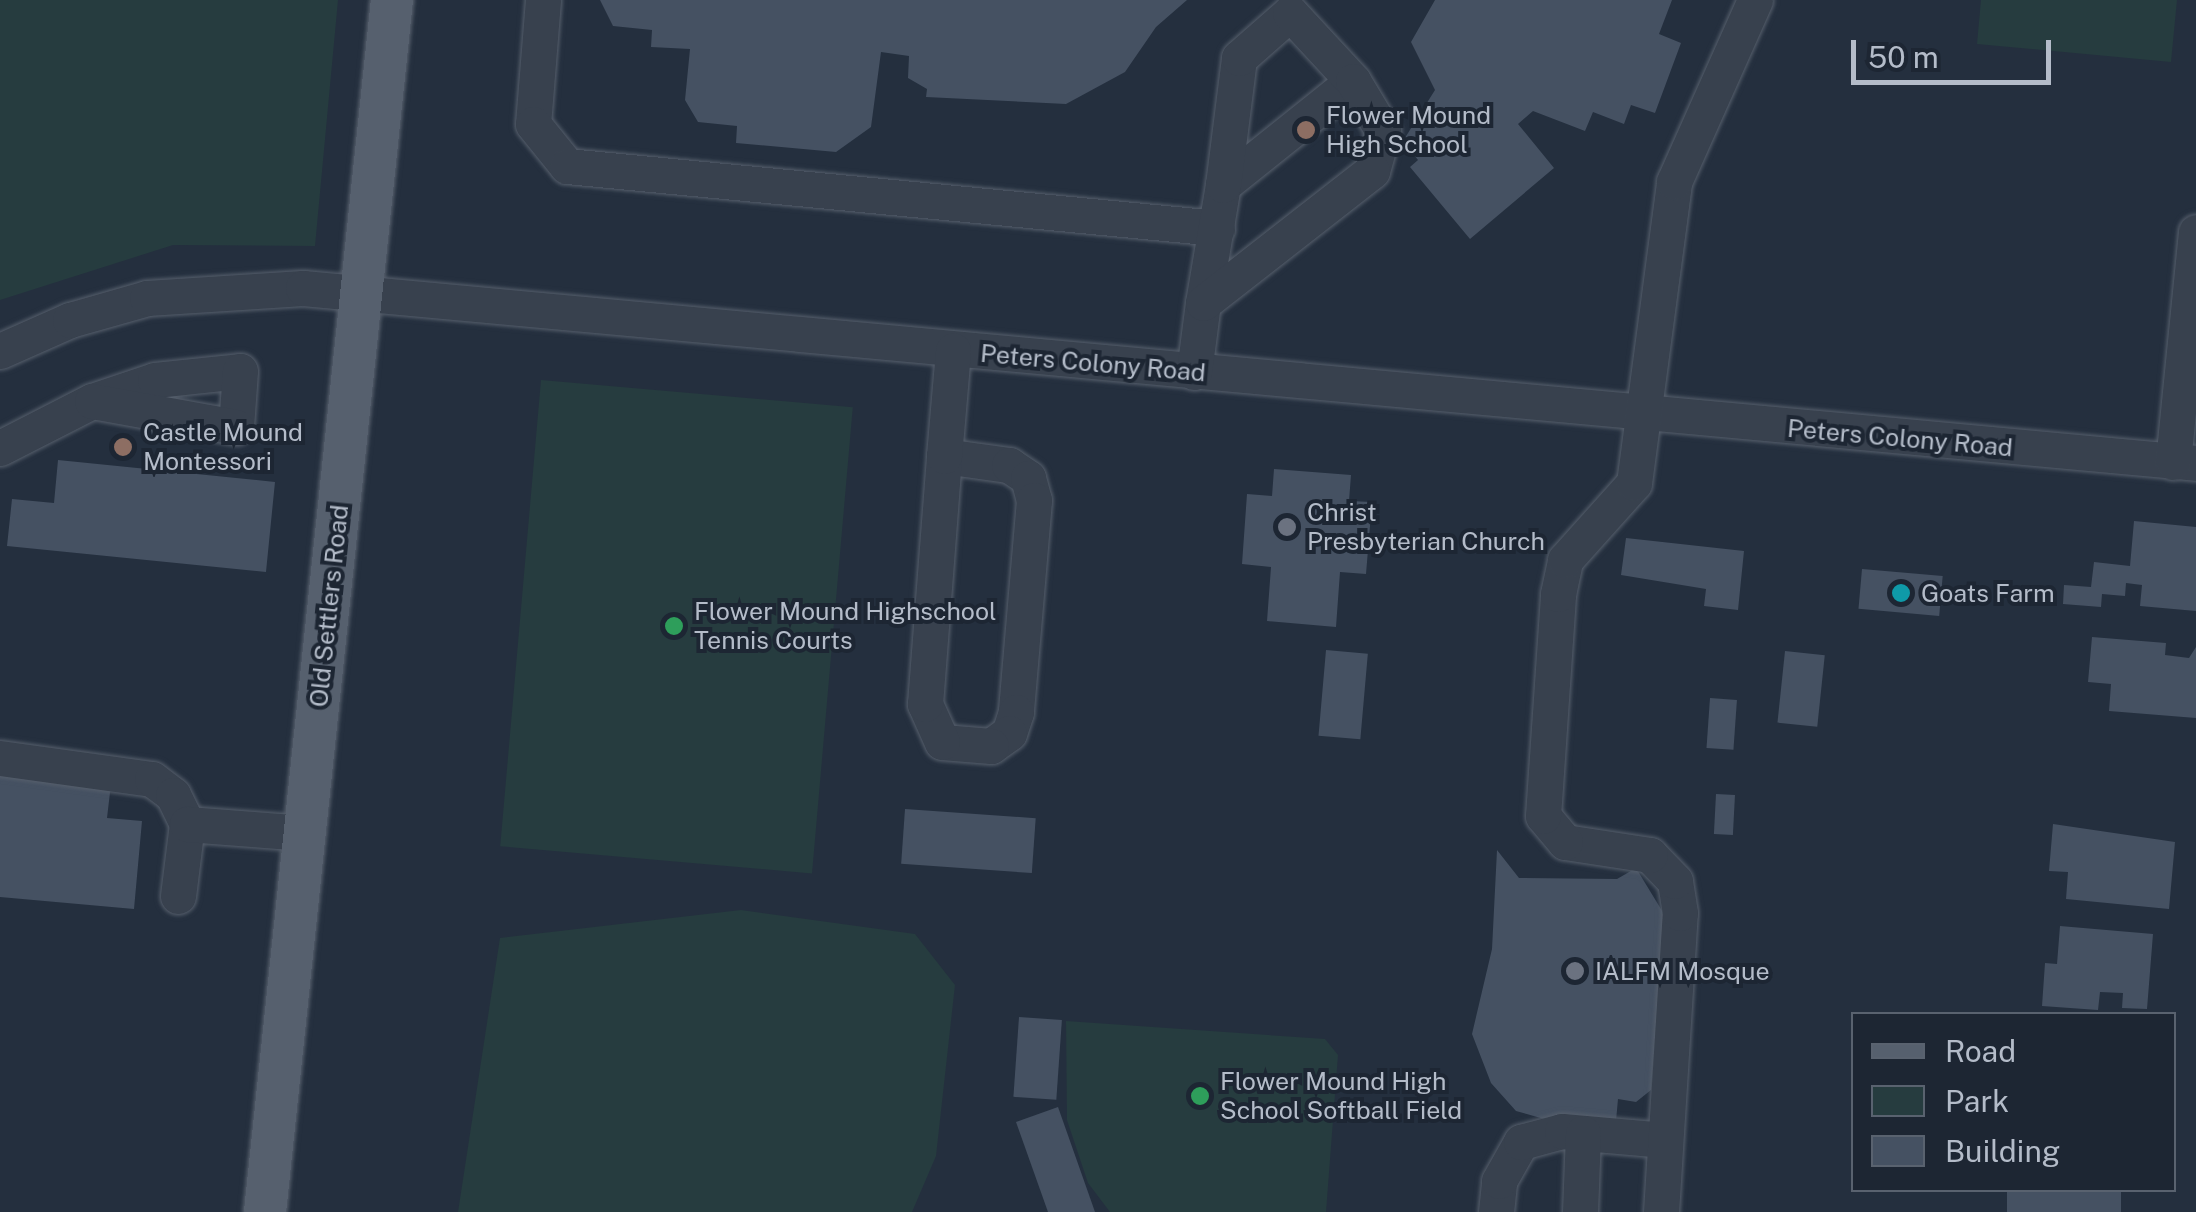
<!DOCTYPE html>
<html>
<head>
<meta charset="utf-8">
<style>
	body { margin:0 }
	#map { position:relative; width:2196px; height:1212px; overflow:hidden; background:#242f3e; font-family:"Public Sans",sans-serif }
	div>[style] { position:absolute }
	.green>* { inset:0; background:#263c3f; transform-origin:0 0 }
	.building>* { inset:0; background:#455162; transform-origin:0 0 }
	.roads { filter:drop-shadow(0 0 2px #565f6c) drop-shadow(0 0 2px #565f6c) }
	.minor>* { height:35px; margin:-17.5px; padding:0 17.5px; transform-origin:17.5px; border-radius:17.5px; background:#38414e }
	.major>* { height:42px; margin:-21px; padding:0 21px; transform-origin:21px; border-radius:21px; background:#56606e }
	.dots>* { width:28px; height:28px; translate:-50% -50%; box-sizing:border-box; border:5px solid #1d2633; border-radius:50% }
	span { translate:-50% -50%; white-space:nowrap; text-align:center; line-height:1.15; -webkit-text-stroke:8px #1d2633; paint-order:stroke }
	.poi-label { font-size:25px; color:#b4bcc9 }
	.left { translate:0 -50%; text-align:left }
	.street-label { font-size:25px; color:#b4bcc9 }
	.legend { position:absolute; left:1851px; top:1012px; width:325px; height:180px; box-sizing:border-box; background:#1d2633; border:2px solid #59626f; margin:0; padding:12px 18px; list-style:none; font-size:30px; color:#b4bcc9 }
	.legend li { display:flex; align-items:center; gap:20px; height:50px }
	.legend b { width:50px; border:2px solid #59626f }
	.scale { position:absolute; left:1851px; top:40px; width:200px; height:45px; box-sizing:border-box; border:5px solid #b4bcc9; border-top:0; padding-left:12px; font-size:30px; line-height:35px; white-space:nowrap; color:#b4bcc9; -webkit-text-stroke:8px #1d2633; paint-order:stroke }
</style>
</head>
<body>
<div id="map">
	<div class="green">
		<i style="clip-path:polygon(0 0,338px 0,315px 246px,173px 245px,0 300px)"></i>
		<i style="clip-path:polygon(1981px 0,2177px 0,2171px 62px,1977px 44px)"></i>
		<i style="left:541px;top:380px;width:313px;height:468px;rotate:5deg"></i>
		<i style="clip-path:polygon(741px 910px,915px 934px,955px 985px,936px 1156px,912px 1212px,458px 1212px,500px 938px)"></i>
		<i style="clip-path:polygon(1066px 1021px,1325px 1039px,1338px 1055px,1326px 1212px,1110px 1212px,1088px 1183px,1067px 1120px)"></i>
	</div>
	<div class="building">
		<i style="clip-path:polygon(600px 0,1187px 0,1156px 27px,1125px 72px,1066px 104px,926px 97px,927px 89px,908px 78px,909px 56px,881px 52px,871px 127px,836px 152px,736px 143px,737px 126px,698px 122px,685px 100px,690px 49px,651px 47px,652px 30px,613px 26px)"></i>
		<i style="clip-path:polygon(1435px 0,1672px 0,1659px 34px,1681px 43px,1655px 113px,1631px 105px,1624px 124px,1593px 112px,1585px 131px,1533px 111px,1518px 124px,1554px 168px,1470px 239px,1410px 167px,1418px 160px,1403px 141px,1435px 90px,1411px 42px)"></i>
		<i style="clip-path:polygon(58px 460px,275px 482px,266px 572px,7px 546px,12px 499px,54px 503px)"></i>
		<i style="clip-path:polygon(1274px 469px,1351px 475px,1349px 501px,1372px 502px,1366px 574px,1340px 572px,1336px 627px,1267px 621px,1271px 567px,1242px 564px,1247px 494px,1272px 496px)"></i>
		<i style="clip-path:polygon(2134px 521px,2196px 527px,2196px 611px,2140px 606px,2142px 585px,2126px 583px,2125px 596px,2102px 594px,2101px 607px,2063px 604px,2064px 585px,2091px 587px,2094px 562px,2130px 566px)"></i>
		<i style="clip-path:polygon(1626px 538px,1744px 551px,1738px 610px,1704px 606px,1706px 589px,1621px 575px)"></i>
		<i style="left:1862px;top:569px;width:81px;height:40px;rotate:5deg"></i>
		<i style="clip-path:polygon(2092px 637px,2166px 643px,2165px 655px,2189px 658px,2196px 647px,2196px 718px,2109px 711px,2111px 684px,2088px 682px)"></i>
		<i style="left:1326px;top:650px;width:42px;height:86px;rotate:5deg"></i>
		<i style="left:1785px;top:651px;width:40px;height:72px;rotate:6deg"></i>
		<i style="left:1710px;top:698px;width:27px;height:50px;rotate:4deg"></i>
		<i style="clip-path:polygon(0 774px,111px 784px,107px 818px,142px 821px,134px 909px,0 897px)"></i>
		<i style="left:1716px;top:794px;width:19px;height:40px;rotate:3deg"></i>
		<i style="left:905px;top:809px;width:131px;height:55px;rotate:4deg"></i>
		<i style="clip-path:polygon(2053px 824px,2175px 842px,2169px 909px,2066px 899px,2068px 872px,2049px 871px)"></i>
		<i style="clip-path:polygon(1497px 850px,1519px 878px,1617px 879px,1636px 868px,1664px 914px,1651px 1090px,1636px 1102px,1618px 1099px,1616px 1121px,1562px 1124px,1516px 1111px,1491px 1083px,1472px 1034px,1492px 949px)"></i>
		<i style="clip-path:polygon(2060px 926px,2153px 934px,2147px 1009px,2122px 1008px,2123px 993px,2100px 992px,2098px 1010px,2042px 1006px,2045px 963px,2057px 964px)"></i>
		<i style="left:1019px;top:1017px;width:43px;height:80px;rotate:4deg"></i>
		<i style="clip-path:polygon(1058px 1107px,1095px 1212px,1048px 1212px,1016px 1122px)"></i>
		<i style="left:2007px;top:1190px;width:114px;height:22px"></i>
	</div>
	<div class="roads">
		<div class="minor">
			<i style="left:543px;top:0;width:124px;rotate:94.6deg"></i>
			<i style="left:533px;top:124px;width:54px;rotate:51deg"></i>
			<i style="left:567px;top:166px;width:653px;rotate:5.45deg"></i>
			<i style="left:1223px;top:185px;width:166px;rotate:-38.7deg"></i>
			<i style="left:0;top:351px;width:77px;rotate:-23.9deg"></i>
			<i style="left:70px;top:320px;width:80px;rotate:-15.9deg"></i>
			<i style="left:147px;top:298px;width:156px;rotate:-3.7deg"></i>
			<i style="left:303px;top:288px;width:1901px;rotate:5.28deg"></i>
			<i style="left:1194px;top:372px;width:70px;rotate:-82.6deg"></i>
			<i style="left:1203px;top:303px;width:120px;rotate:-80.4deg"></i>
			<i style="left:1223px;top:185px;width:128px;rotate:-82.8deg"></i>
			<i style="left:1239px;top:58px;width:68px;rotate:-41.4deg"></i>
			<i style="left:1290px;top:13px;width:93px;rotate:47.2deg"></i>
			<i style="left:1353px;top:81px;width:58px;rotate:59deg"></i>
			<i style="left:1383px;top:131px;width:41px;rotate:105.4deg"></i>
			<i style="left:1372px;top:171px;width:214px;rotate:142deg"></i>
			<i style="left:0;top:448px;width:103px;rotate:-27.1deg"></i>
			<i style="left:92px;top:401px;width:66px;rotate:-18.4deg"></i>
			<i style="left:155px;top:380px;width:85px;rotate:-6deg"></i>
			<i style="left:240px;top:371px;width:56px;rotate:94.1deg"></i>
			<i style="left:236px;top:427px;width:146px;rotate:-169.8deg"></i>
			<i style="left:944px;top:456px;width:66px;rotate:7.9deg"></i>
			<i style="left:1009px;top:465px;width:23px;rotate:34deg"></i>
			<i style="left:1028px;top:478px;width:23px;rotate:75deg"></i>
			<i style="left:1034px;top:500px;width:213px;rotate:94.9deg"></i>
			<i style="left:1016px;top:712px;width:22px;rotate:108deg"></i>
			<i style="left:1009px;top:733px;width:22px;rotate:144deg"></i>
			<i style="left:991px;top:746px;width:49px;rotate:-175.3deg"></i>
			<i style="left:942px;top:742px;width:42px;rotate:-114.1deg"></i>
			<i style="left:925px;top:704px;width:249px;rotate:-85.6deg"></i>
			<i style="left:944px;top:456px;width:106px;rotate:-85.1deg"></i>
			<i style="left:2173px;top:462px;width:231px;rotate:-84.3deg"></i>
			<i style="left:0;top:758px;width:153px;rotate:7.9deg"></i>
			<i style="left:152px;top:779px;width:26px;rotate:37deg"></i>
			<i style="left:173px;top:795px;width:32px;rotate:64deg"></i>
			<i style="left:178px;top:896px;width:73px;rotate:-82.9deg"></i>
			<i style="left:187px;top:824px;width:118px;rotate:4.4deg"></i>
			<i style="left:1496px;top:1212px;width:31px;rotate:-84deg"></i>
			<i style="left:1499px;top:1181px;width:45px;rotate:-60.6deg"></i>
			<i style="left:1521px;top:1142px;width:42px;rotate:-15deg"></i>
			<i style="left:1562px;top:1131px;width:103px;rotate:5deg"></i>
			<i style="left:1580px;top:1212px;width:79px;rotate:-87.8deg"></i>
			<i style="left:1661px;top:1212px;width:300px;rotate:-86.4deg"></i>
			<i style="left:1680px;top:913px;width:32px;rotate:-99deg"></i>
			<i style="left:1675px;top:881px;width:36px;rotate:-134deg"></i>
			<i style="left:1650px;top:855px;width:86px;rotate:-171.3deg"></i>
			<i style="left:1565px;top:842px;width:34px;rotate:-130deg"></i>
			<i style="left:1543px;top:816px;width:223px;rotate:-86.1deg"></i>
			<i style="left:1558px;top:594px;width:35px;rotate:-78deg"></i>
			<i style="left:1565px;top:560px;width:103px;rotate:-48.1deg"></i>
			<i style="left:1634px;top:483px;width:304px;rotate:-82.4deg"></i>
			<i style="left:1674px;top:182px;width:199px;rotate:-66deg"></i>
		</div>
		<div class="major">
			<i style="left:265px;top:1212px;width:1219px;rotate:-84.02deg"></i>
		</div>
	</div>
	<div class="dots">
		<i style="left:1306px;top:130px;background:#8d6e63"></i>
		<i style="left:123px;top:447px;background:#8d6e63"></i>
		<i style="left:1287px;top:527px;background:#6b7280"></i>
		<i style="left:1901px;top:593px;background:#0f9aa8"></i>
		<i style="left:674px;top:626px;background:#2e9e5b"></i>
		<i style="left:1575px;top:971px;background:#6b7280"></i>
		<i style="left:1200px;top:1096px;background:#2e9e5b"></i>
	</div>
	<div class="poi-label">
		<span class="left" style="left:1326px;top:130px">Flower Mound<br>High School</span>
		<span class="left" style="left:143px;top:447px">Castle Mound<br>Montessori</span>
		<span class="left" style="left:1307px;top:527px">Christ<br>Presbyterian Church</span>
		<span class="left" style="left:1921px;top:593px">Goats Farm</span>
		<span class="left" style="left:694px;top:626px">Flower Mound Highschool<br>Tennis Courts</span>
		<span class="left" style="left:1595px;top:971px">IALFM Mosque</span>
		<span class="left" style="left:1220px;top:1096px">Flower Mound High<br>School Softball Field</span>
	</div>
	<div class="street-label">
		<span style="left:1093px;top:363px;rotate:5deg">Peters Colony Road</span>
		<span style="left:1900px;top:438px;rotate:5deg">Peters Colony Road</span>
		<span style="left:329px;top:606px;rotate:-84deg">Old Settlers Road</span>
	</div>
	<ul class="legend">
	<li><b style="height:12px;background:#56606e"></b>Road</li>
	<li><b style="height:28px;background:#263c3f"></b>Park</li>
	<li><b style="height:28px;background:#455162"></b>Building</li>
	</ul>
	<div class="scale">50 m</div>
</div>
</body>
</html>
